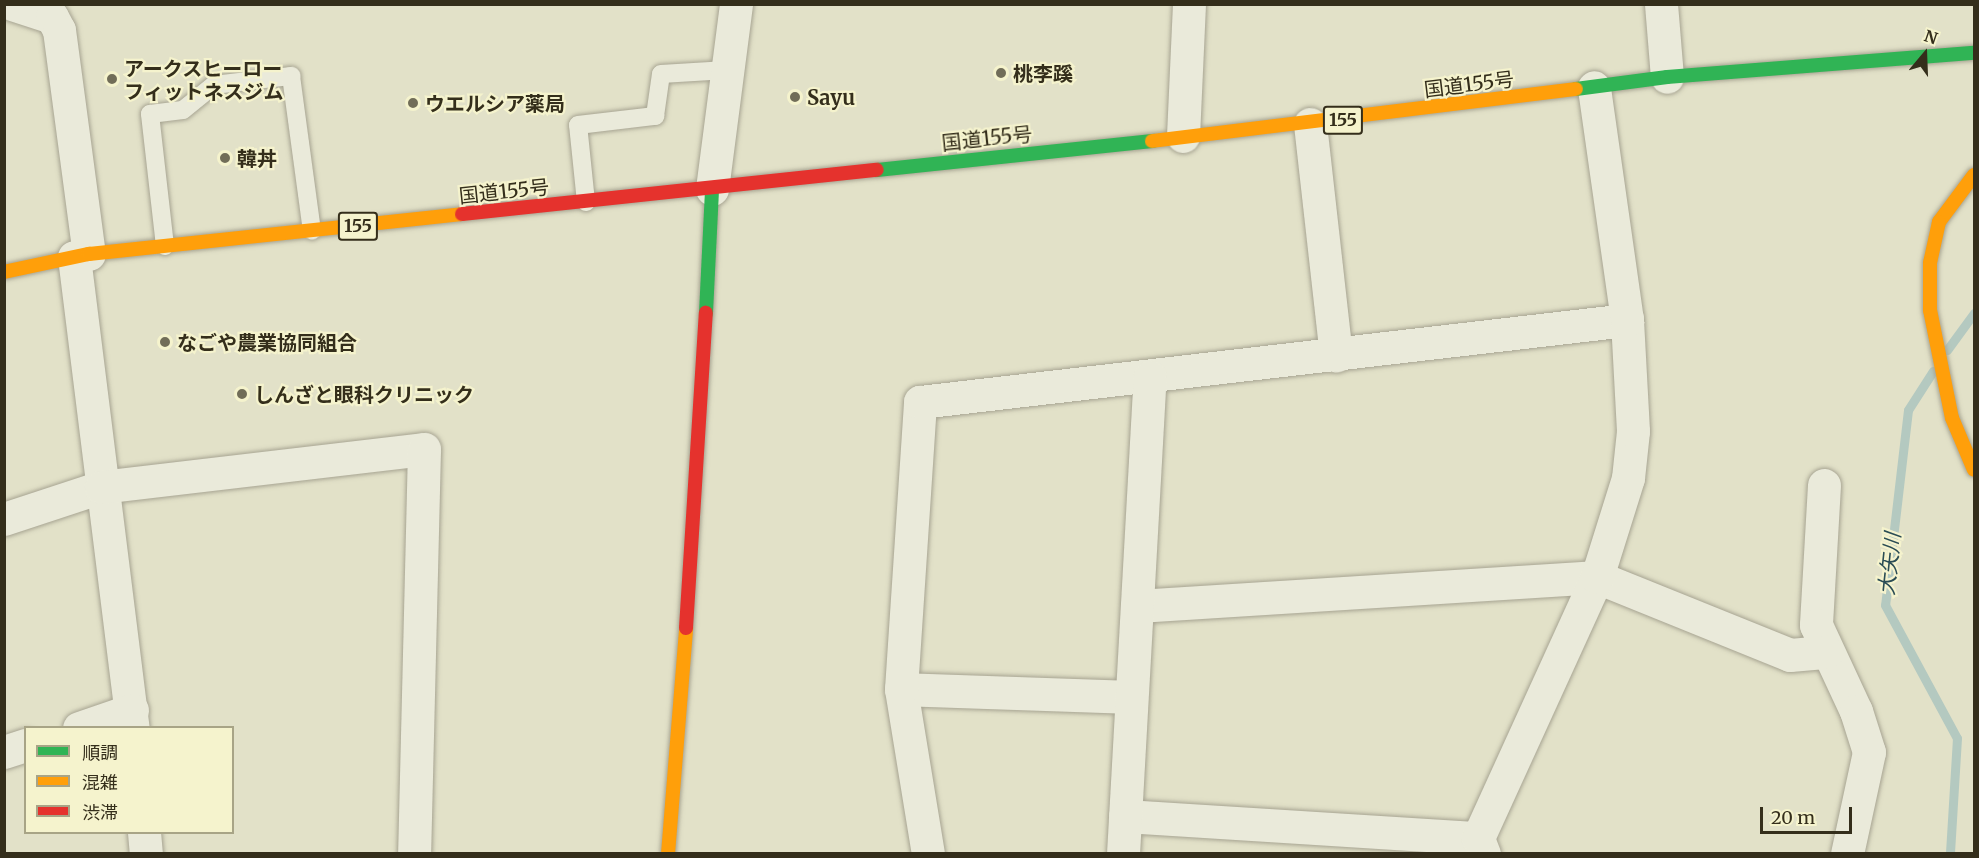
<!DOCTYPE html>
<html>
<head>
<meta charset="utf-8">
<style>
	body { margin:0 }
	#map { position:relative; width:1979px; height:858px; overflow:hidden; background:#e2e1c8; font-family:Merriweather,"Noto Sans JP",serif }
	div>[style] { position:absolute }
	.stream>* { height:9px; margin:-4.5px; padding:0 4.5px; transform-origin:4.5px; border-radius:4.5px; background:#b4c9c0 }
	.roads { filter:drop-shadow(0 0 2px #a7a492) drop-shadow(0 0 2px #a7a492) }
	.lane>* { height:18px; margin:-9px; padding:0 9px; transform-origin:9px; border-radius:9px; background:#eaeada }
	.street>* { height:33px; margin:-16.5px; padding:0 16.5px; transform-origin:16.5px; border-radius:16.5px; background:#eaeada }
	.fast>* { height:14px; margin:-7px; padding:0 7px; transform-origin:7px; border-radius:7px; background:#30b455 }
	.slow>* { height:14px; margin:-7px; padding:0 7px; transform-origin:7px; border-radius:7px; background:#ff9f0a }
	.jam>* { height:14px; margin:-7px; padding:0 7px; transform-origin:7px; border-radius:7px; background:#e5322d }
	.dots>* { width:16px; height:16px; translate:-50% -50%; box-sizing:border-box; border:3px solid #f5f3cd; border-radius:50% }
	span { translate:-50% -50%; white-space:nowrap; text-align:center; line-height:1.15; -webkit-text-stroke:4.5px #f5f3cd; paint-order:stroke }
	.shield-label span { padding:2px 4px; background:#f5f3cd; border:2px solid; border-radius:4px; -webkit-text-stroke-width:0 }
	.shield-label { font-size:18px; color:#342e1b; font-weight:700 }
	.poi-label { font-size:20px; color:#342e1b; font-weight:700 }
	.left { translate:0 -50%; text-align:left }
	.street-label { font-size:20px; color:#342e1b }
	.water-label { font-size:21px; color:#2a4c54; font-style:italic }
	.frame { position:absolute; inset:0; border:6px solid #342e1b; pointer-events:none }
	.legend { position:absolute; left:24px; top:726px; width:210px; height:108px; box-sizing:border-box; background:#f5f3cd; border:2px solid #a8a486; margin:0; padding:8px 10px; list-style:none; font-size:18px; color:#342e1b }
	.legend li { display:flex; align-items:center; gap:12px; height:30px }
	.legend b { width:30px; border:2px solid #a8a486 }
	.north { position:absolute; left:1895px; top:24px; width:60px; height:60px; -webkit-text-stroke:4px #f5f3cd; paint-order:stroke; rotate:19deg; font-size:16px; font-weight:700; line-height:24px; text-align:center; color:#342e1b }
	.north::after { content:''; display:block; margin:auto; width:21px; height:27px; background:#342e1b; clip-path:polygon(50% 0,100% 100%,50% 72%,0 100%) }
	.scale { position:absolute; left:1760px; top:807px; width:92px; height:27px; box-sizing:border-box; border:3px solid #342e1b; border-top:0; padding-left:8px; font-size:18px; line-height:21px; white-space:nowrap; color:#342e1b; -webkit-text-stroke:4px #f5f3cd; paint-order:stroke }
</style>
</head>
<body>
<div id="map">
	<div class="stream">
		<i style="left:1947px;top:350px;width:46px;rotate:-53.9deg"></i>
		<i style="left:1933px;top:371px;width:46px;rotate:122.7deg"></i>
		<i style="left:1908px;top:410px;width:196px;rotate:96.7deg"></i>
		<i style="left:1885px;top:605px;width:151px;rotate:61.6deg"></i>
		<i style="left:1957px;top:738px;width:116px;rotate:93.5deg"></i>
	</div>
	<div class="roads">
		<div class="lane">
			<i style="left:586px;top:202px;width:77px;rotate:-95.9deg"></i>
			<i style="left:578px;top:125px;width:78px;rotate:-6.7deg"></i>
			<i style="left:655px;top:116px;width:42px;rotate:-81.9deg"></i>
			<i style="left:661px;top:74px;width:66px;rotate:-3.5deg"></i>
			<i style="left:165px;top:246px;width:133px;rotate:-96.5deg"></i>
			<i style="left:150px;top:114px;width:33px;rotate:-7deg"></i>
			<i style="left:183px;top:110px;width:40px;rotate:-39deg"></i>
			<i style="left:214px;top:85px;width:78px;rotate:-6.7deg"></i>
			<i style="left:291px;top:76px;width:156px;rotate:82.3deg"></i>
		</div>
		<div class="street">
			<i style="left:12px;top:4px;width:42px;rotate:18deg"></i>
			<i style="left:52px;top:17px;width:15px;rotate:62deg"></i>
			<i style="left:59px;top:30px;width:226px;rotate:82.4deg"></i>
			<i style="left:1661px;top:4px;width:73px;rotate:85.3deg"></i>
			<i style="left:1310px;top:124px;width:233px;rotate:83.6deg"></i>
			<i style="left:1183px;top:136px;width:132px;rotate:-87.4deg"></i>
			<i style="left:712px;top:189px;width:187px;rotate:-82.6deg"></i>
			<i style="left:74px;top:257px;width:475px;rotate:82.9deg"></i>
			<i style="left:1824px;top:485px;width:140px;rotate:93.3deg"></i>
			<i style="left:1816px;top:625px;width:95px;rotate:65.1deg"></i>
			<i style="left:1856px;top:711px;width:43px;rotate:72.4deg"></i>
			<i style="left:1869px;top:752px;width:104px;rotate:102.2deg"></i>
			<i style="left:4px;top:519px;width:102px;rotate:-18.3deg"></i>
			<i style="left:101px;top:487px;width:325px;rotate:-6.7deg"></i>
			<i style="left:424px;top:449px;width:405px;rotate:91.4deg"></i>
			<i style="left:1138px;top:606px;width:460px;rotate:-3.6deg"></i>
			<i style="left:1597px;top:577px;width:208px;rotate:22deg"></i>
			<i style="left:1790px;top:655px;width:37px;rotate:-5deg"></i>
			<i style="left:901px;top:689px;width:230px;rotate:2deg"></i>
			<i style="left:79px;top:728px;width:56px;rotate:-18.8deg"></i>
			<i style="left:4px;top:752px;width:23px;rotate:-18deg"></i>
			<i style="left:1125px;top:816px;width:354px;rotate:3.6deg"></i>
			<i style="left:144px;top:832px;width:22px;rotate:85deg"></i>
			<i style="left:928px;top:854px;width:167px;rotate:-99.3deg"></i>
			<i style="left:901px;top:689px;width:288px;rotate:-86.2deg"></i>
			<i style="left:920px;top:402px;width:712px;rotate:-6.62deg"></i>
			<i style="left:1123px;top:854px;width:478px;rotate:-86.8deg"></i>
			<i style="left:1484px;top:854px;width:17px;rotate:-111deg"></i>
			<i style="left:1478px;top:838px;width:287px;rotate:-65.5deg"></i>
			<i style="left:1597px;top:577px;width:104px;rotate:-72.6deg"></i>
			<i style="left:1628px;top:478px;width:47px;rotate:-83.9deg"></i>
			<i style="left:1633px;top:431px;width:111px;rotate:-93.1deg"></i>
			<i style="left:1627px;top:320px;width:235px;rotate:-98.1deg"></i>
		</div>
		<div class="fast">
			<i style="left:1576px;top:89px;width:92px;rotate:-7.5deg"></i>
			<i style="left:1667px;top:77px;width:308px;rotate:-4.5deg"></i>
			<i style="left:877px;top:170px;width:277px;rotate:-6deg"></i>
			<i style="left:706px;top:313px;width:124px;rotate:-87.2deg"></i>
		</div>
		<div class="slow">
			<i style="left:1152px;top:141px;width:427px;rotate:-7deg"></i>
			<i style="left:1974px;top:175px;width:59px;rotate:126.7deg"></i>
			<i style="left:1939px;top:222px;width:42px;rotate:102.4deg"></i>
			<i style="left:1930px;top:263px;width:47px;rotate:90deg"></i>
			<i style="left:1930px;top:310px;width:110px;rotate:78.5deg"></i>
			<i style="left:1952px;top:418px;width:56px;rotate:67.1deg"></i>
			<i style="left:4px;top:272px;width:87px;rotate:-12deg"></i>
			<i style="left:89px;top:254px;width:375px;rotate:-6.1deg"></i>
			<i style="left:668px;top:854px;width:227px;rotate:-85.4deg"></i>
		</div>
		<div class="jam">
			<i style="left:462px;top:214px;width:417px;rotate:-6.1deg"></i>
			<i style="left:686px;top:628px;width:316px;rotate:-86.4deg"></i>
		</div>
	</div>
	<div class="dots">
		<i style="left:1001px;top:73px;background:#716d58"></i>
		<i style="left:112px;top:79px;background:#716d58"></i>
		<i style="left:795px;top:97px;background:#716d58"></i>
		<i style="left:413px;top:103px;background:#716d58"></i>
		<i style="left:225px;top:158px;background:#716d58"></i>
		<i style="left:165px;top:342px;background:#716d58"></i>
		<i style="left:242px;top:394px;background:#716d58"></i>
	</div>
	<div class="shield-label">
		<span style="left:1343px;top:120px">155</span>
		<span style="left:358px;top:226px">155</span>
	</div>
	<div class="poi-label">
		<span class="left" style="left:124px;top:80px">アークスヒーロー<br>フィットネスジム</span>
		<span class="left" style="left:1013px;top:73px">桃李蹊</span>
		<span class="left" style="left:807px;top:97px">Sayu</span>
		<span class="left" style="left:425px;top:103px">ウエルシア薬局</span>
		<span class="left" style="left:237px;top:158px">韓丼</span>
		<span class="left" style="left:177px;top:342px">なごや農業協同組合</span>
		<span class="left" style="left:254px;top:394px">しんざと眼科クリニック</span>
	</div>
	<div class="street-label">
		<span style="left:1469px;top:84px;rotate:-7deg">国道155号</span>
		<span style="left:987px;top:138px;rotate:-6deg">国道155号</span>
		<span style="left:504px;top:191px;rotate:-6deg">国道155号</span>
	</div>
	<div class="water-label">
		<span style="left:1890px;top:564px;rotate:-84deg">大矢川</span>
	</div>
	<div class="frame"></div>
	<ul class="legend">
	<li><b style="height:8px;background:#30b455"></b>順調</li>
	<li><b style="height:8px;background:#ff9f0a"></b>混雑</li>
	<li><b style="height:8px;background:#e5322d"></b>渋滞</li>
	</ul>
	<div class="north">N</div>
	<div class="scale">20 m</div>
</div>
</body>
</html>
